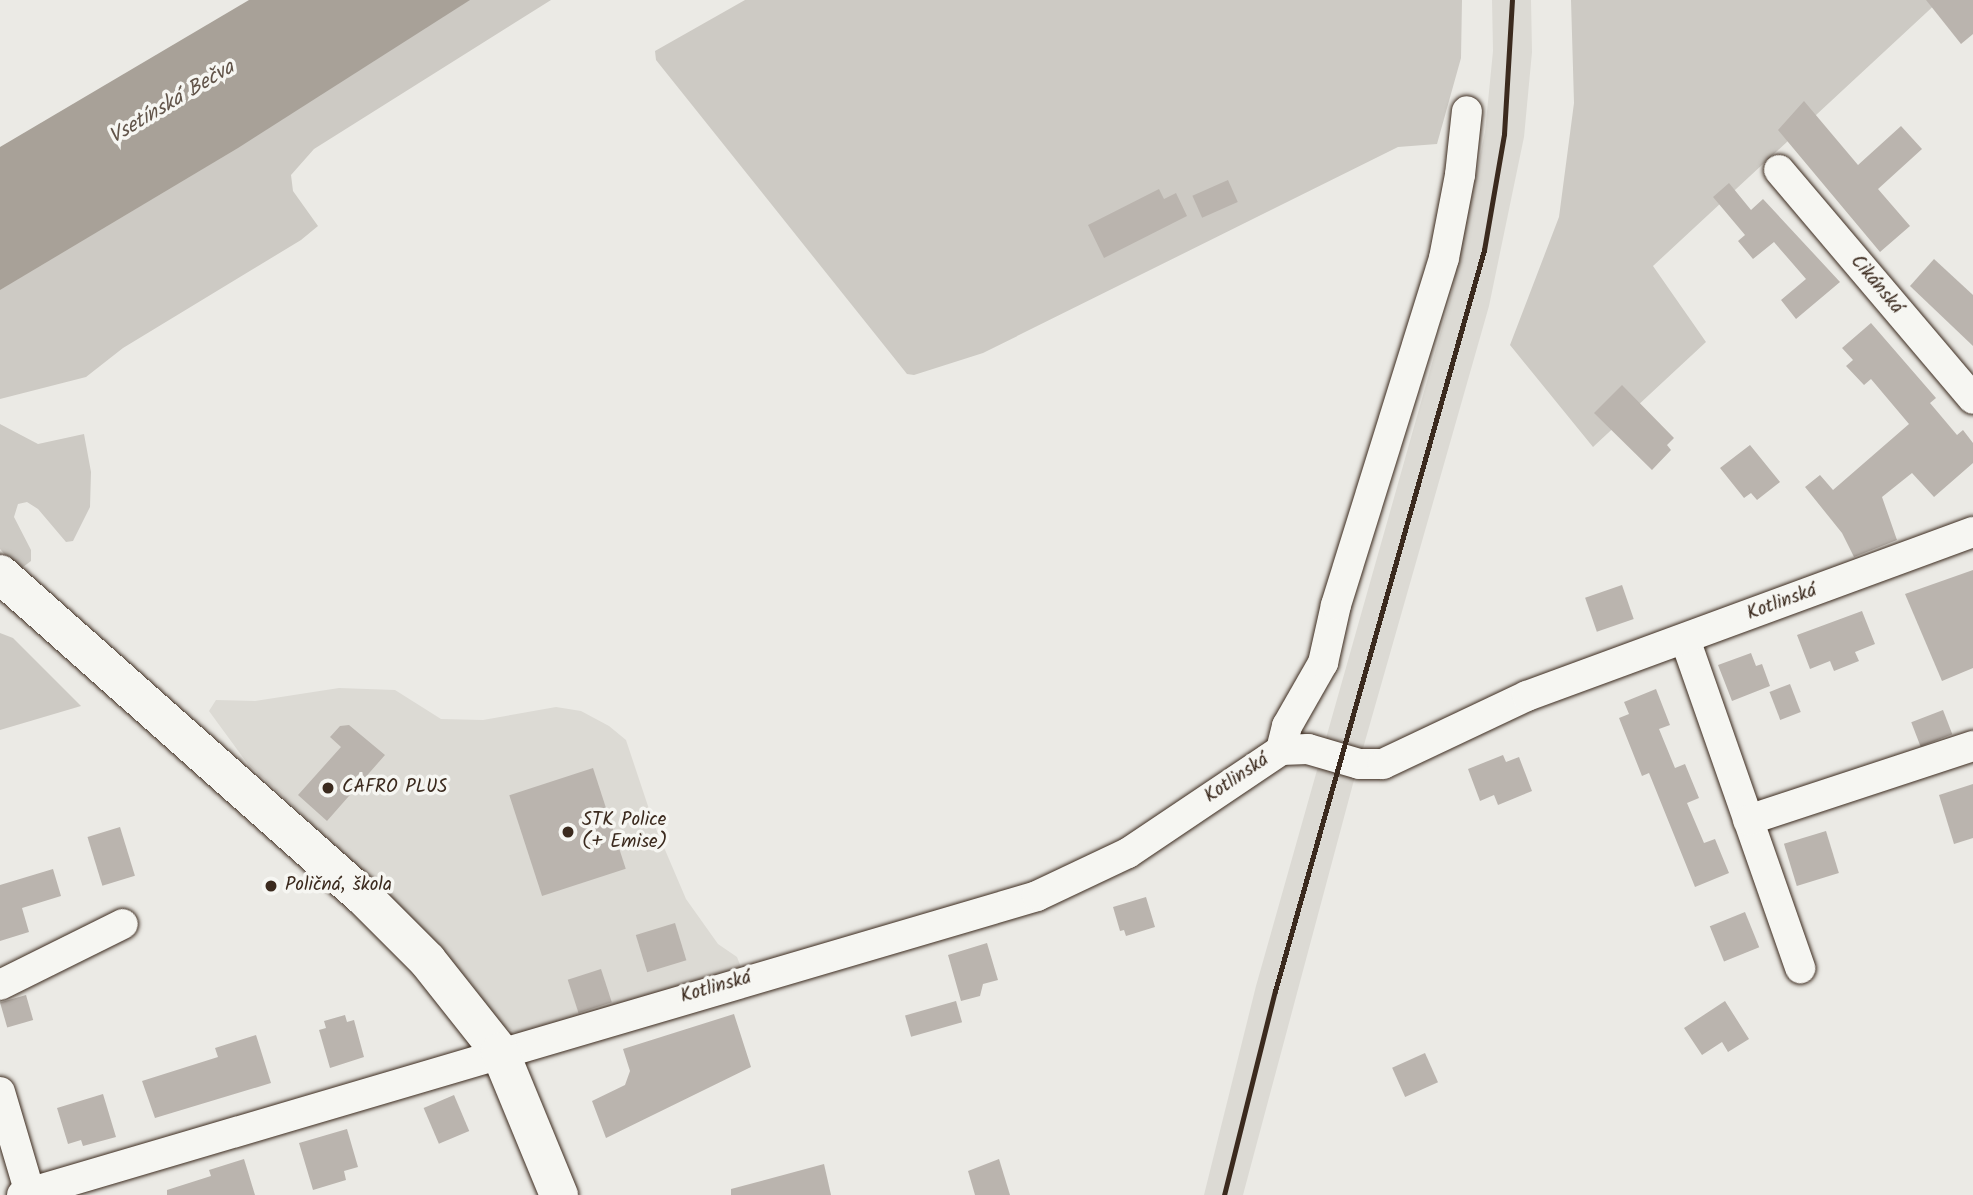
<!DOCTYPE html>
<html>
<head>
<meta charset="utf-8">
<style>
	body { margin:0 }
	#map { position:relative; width:1973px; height:1195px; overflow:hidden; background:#ebeae5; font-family:Kalam,sans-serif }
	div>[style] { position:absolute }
	.built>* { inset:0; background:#dcdad4 }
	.green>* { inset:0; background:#cdcac4 }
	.water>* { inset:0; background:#a8a198 }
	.building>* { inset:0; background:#bab4ae; transform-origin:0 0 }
	.roads { filter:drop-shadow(0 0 2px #3b2a1e) drop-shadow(0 0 2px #3b2a1e) }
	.street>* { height:30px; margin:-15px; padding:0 15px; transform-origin:15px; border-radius:15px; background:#f6f6f2 }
	.secondary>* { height:38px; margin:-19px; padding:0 19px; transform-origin:19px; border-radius:19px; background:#f6f6f2 }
	.rail>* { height:5px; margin:-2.5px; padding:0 2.5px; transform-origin:2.5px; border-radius:2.5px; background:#3b2a1e }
	.dots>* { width:19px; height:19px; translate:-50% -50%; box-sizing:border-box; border:4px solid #f6f6f2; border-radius:50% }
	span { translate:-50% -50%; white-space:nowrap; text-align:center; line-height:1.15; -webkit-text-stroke:7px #f6f6f2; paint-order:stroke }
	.street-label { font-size:19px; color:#3b2a1e }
	.poi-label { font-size:19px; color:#3b2a1e }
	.left { translate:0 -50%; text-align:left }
	.water-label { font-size:21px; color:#615449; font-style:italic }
</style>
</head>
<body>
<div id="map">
	<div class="built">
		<i style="clip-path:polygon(1492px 0,1531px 0,1532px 52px,1524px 137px,1489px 306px,1354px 780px,1243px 1195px,1204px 1195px,1256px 986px,1451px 296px,1485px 132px,1493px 51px)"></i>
		<i style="clip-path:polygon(339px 688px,395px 690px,441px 719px,483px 720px,556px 707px,581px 711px,609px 726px,626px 740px,654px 824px,686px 899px,718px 944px,737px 957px,742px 970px,524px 1036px,500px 1025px,472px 984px,362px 870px,247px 763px,209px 711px,216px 700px,255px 701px)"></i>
	</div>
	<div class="green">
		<i style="clip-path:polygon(469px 0,551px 0,314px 149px,291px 175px,293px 191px,318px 226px,301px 240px,123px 348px,86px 377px,0 399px,0 286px)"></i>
		<i style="clip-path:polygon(745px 0,1462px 0,1461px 58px,1437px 144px,1398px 147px,983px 353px,914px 375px,907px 374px,656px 60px,655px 51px)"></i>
		<i style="clip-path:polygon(1571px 0,1940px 0,1653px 266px,1706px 342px,1593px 447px,1510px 345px,1559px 217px,1574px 103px)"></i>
		<i style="clip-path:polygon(0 424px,38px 444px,84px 434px,91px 472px,90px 507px,73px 541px,66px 542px,38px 509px,27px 502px,18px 504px,14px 517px,31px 550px,31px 561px,19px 570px,0 549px)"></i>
		<i style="clip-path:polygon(0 633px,13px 638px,81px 706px,0 730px)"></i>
	</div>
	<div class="water">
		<i style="clip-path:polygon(249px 0,470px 0,238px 148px,0 290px,0 147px)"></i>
	</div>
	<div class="building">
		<i style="clip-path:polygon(1926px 0,1973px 0,1973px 34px,1961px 44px)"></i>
		<i style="clip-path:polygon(1804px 101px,1858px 165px,1901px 126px,1922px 149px,1878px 189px,1910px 226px,1880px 252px,1778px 130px)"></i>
		<i style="left:1228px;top:180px;width:24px;height:39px;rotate:66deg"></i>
		<i style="clip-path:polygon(1729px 183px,1751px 210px,1763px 199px,1840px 282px,1796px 319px,1781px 300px,1806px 279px,1774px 242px,1753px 259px,1738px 241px,1745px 235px,1713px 197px)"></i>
		<i style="clip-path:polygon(1159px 189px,1164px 199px,1176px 193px,1187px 216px,1104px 258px,1088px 225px)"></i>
		<i style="clip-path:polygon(1934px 259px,1973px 295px,1973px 346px,1910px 286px)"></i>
		<i style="clip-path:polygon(1871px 323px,1936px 398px,1930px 403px,1957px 435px,1963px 430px,1973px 443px,1973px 463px,1934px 497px,1912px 473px,1882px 497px,1897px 540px,1854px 557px,1842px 533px,1805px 487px,1820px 475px,1833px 490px,1909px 424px,1871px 379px,1864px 385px,1846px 366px,1853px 360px,1842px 348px)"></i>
		<i style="clip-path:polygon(1622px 385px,1674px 438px,1667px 445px,1671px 450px,1652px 470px,1594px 413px)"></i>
		<i style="clip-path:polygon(1750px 445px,1780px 482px,1757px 500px,1751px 493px,1744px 498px,1720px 468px)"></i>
		<i style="clip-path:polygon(1973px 570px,1973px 668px,1942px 681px,1905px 594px)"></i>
		<i style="left:1622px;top:585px;width:36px;height:39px;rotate:71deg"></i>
		<i style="clip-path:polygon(1862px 611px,1875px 644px,1855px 652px,1859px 661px,1834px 671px,1830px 661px,1810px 669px,1797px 635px)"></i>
		<i style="clip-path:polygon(1751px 653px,1756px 666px,1762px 664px,1770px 686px,1732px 701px,1718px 665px)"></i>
		<i style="left:1790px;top:684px;width:30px;height:22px;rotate:69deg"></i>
		<i style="clip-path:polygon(1656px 689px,1670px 725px,1659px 729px,1675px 768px,1685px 764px,1699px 798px,1687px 803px,1704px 843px,1715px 839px,1729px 873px,1695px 887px,1649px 773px,1642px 776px,1619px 718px,1629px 714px,1624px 702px)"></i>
		<i style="left:1943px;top:710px;width:26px;height:34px;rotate:69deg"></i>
		<i style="clip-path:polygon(349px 725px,385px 755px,327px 821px,298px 795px,341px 747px,330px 737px,340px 726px)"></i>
		<i style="clip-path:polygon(1503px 755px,1506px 762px,1519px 757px,1532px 791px,1498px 805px,1494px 795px,1480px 801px,1468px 769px)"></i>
		<i style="left:593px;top:768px;width:106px;height:88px;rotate:72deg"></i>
		<i style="clip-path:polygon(1973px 784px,1973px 838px,1954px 844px,1939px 795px)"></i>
		<i style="left:120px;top:827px;width:51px;height:34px;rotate:73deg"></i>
		<i style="left:1826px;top:831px;width:44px;height:44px;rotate:73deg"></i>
		<i style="clip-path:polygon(53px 869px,61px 896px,22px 908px,29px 932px,0 941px,0 885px)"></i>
		<i style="clip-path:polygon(1146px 897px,1155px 927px,1126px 936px,1124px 930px,1120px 931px,1113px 907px)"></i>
		<i style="left:1745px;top:912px;width:38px;height:38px;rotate:68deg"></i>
		<i style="left:675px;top:923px;width:39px;height:41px;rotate:73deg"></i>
		<i style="clip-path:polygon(987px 943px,998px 980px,983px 984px,980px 996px,961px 1001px,948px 955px)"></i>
		<i style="left:601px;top:969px;width:35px;height:35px;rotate:72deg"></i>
		<i style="left:26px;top:995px;width:26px;height:27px;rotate:74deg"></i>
		<i style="left:956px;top:1001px;width:22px;height:53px;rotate:74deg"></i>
		<i style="clip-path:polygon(1725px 1001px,1749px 1039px,1728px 1052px,1722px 1042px,1702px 1055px,1684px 1028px)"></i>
		<i style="clip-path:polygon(734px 1014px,751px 1067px,606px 1138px,592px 1101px,625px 1085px,630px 1071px,623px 1049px)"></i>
		<i style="clip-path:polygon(345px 1015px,347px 1022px,354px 1020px,364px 1057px,330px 1068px,319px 1030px,326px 1028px,324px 1021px)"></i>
		<i style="clip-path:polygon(256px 1035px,271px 1083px,155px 1118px,142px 1081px,218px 1057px,215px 1048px)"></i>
		<i style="left:1425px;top:1053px;width:32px;height:36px;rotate:66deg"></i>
		<i style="clip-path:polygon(103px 1094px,116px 1137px,83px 1146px,81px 1140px,68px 1144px,57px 1108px)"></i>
		<i style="left:454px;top:1095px;width:39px;height:33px;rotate:67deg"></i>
		<i style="clip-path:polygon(347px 1129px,358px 1167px,344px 1171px,346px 1180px,313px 1190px,299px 1143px)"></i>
		<i style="clip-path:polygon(244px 1159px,255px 1195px,167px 1195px,167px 1190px,211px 1176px,209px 1170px)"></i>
		<i style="clip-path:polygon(999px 1159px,1010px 1195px,975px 1195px,968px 1171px)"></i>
		<i style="clip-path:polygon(824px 1164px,831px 1195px,731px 1195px,731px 1189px)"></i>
	</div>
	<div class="roads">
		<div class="street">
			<i style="left:1779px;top:170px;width:300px;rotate:49.7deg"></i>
			<i style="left:1685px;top:639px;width:349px;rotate:70.7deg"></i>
			<i style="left:1281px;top:750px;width:25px;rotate:-76deg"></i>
			<i style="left:1287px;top:726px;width:73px;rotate:-60.3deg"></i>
			<i style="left:1323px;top:663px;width:59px;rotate:-77.4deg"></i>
			<i style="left:1336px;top:605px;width:363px;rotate:-72.7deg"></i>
			<i style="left:1444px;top:258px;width:85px;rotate:-79.1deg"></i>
			<i style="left:1460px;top:175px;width:64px;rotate:-83.8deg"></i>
			<i style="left:1748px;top:820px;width:237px;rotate:-18.2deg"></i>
			<i style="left:0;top:985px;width:137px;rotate:-26.4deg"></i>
			<i style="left:0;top:1092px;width:105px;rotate:73.5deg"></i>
			<i style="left:22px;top:1195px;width:1058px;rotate:-16.41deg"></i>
			<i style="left:1037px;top:896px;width:101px;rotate:-25.3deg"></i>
			<i style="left:1128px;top:853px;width:184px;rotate:-33.9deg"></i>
			<i style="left:1281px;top:750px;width:27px;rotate:-2deg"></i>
			<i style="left:1308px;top:749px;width:53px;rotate:16.4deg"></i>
			<i style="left:1359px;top:764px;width:24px"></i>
			<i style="left:1383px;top:764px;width:159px;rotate:-25.3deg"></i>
			<i style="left:1527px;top:696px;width:475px;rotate:-20.2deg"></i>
		</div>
		<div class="secondary">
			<i style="left:0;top:574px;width:488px;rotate:41.6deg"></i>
			<i style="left:365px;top:898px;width:88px;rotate:45deg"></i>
			<i style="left:427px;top:960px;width:117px;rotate:51.6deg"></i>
			<i style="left:500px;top:1052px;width:155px;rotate:67.6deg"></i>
		</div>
	</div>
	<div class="rail">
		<i style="left:1224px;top:1195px;width:210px;rotate:-76deg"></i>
		<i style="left:1275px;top:991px;width:770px;rotate:-74.25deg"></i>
		<i style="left:1484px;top:250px;width:118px;rotate:-80.2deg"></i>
		<i style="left:1504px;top:134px;width:134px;rotate:-86.6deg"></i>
	</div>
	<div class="dots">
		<i style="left:328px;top:788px;background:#3b2a1e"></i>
		<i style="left:568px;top:832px;background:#3b2a1e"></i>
		<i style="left:271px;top:886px;background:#3b2a1e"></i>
	</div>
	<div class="street-label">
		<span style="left:1876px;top:285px;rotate:50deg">Cikánská</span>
		<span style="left:1782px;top:603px;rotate:-20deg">Kotlinská</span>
		<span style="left:1237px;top:779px;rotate:-34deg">Kotlinská</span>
		<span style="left:716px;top:988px;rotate:-16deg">Kotlinská</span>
	</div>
	<div class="poi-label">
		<span class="left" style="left:342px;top:788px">CAFRO PLUS</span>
		<span class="left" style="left:582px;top:832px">STK Police<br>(+ Emise)</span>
		<span class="left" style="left:285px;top:886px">Poličná, škola</span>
	</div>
	<div class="water-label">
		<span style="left:172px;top:103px;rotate:-31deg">Vsetínská Bečva</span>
	</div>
</div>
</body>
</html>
